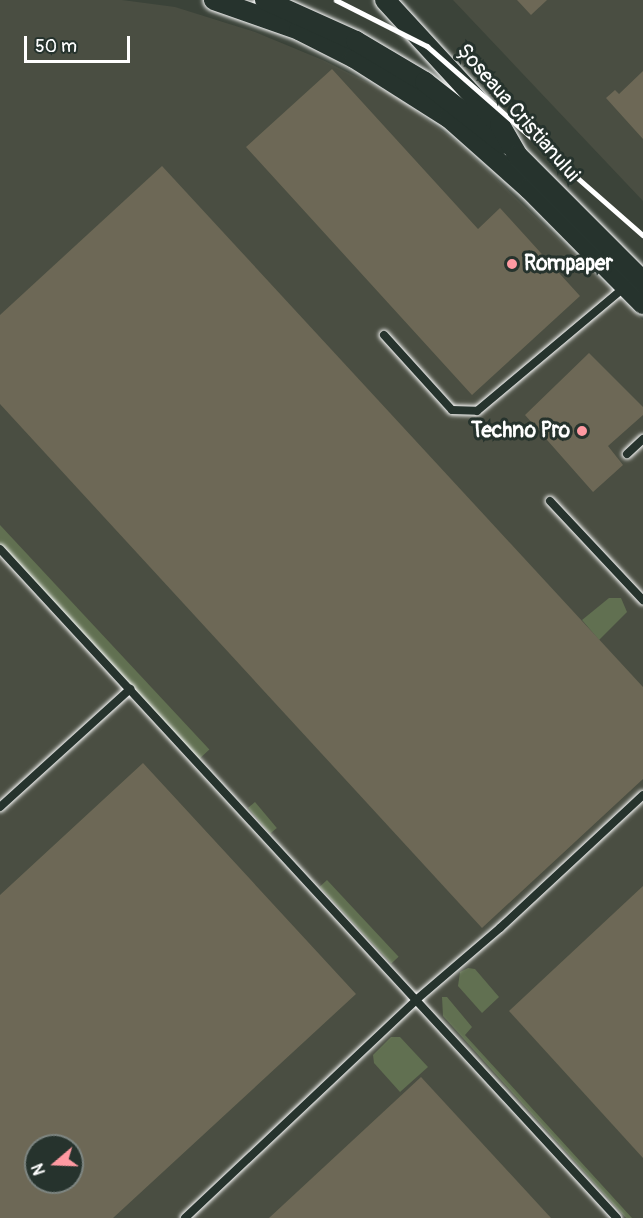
<!DOCTYPE html>
<html>
<head>
<meta charset="utf-8">
<style>
	body { margin:0 }
	#map { position:relative; width:643px; height:1218px; overflow:hidden; background:#3b4339; font-family:Pangolin,sans-serif }
	div>[style] { position:absolute }
	.built>* { inset:0; background:#4a4e42 }
	.green>* { inset:0; background:#617051; transform-origin:0 0 }
	.building>* { inset:0; background:#6d6856 }
	.roads { filter:drop-shadow(0 0 2px #fff) drop-shadow(0 0 2px #fff) }
	.lane>* { height:8px; margin:-4px; padding:0 4px; transform-origin:4px; border-radius:4px; background:#26332d }
	.secondary>* { height:20px; margin:-10px; padding:0 10px; transform-origin:10px; border-radius:10px; background:#26332d }
	.rail>* { height:4.5px; margin:-2.25px; padding:0 2.25px; transform-origin:2.25px; border-radius:2.25px; background:#fff }
	.dots>* { width:16px; height:16px; translate:-50% -50%; box-sizing:border-box; border:3px solid #26332d; border-radius:50% }
	span { translate:-50% -50%; white-space:nowrap; text-align:center; line-height:1.15; -webkit-text-stroke:6px #26332d; paint-order:stroke }
	.street-label { font-size:21px; color:#fff }
	.poi-label { font-size:21px; color:#fff; font-weight:700 }
	.left { translate:0 -50%; text-align:left }
	.right { translate:-100% -50%; text-align:right }
	.north { position:absolute; left:24px; top:1134px; width:60px; height:60px; box-sizing:border-box; background:#26332d; border:2px solid #7d8581; border-radius:50%; rotate:251deg; font-size:16px; font-weight:700; line-height:24px; text-align:center; color:#fff }
	.north::after { content:''; display:block; margin:auto; width:21px; height:27px; background:#ff9aa2; clip-path:polygon(50% 0,100% 100%,50% 72%,0 100%) }
	.scale { position:absolute; left:24px; top:36px; width:106px; height:27px; box-sizing:border-box; border:3px solid #fff; border-top:0; padding-left:8px; font-size:18px; line-height:21px; white-space:nowrap; color:#fff; -webkit-text-stroke:4px #26332d; paint-order:stroke }
</style>
</head>
<body>
<div id="map">
	<div class="built">
		<i style="clip-path:polygon(evenodd,0 0,122px 0,175px 7px,255px 32px,325px 61px,397px 97px,461px 145px,643px 320px,643px 1218px,0 1218px,0 0,36px 1146px,72px 1146px,72px 1182px,36px 1182px,36px 1146px)"></i>
		<i style="clip-path:polygon(453px 0,643px 0,643px 201px)"></i>
	</div>
	<div class="green">
		<i style="left:0;top:525px;width:307px;height:20px;rotate:47deg"></i>
		<i style="clip-path:polygon(609px 598px,621px 598px,627px 612px,599px 640px,582px 620px)"></i>
		<i style="left:255px;top:802px;width:34px;height:9px;rotate:50deg"></i>
		<i style="left:327px;top:880px;width:105px;height:10px;rotate:47deg"></i>
		<i style="clip-path:polygon(468px 968px,475px 969px,499px 997px,482px 1013px,458px 986px,460px 972px)"></i>
		<i style="clip-path:polygon(442px 997px,447px 997px,472px 1027px,465px 1035px,632px 1218px,626px 1218px,443px 1016px)"></i>
		<i style="clip-path:polygon(391px 1037px,400px 1037px,428px 1067px,400px 1092px,374px 1063px,373px 1055px)"></i>
	</div>
	<div class="building">
		<i style="clip-path:polygon(517px 0,547px 0,531px 15px)"></i>
		<i style="clip-path:polygon(332px 69px,478px 229px,500px 208px,580px 296px,472px 395px,246px 147px)"></i>
		<i style="clip-path:polygon(643px 71px,643px 139px,606px 98px,615px 90px,619px 94px)"></i>
		<i style="clip-path:polygon(162px 166px,643px 687px,643px 779px,482px 928px,0 404px,0 315px)"></i>
		<i style="clip-path:polygon(589px 353px,643px 407px,643px 415px,608px 446px,623px 465px,593px 492px,525px 415px)"></i>
		<i style="clip-path:polygon(evenodd,143px 763px,356px 994px,113px 1218px,0 1218px,0 895px,143px 763px,36px 1146px,72px 1146px,72px 1182px,36px 1182px,36px 1146px)"></i>
		<i style="clip-path:polygon(643px 886px,643px 1158px,509px 1011px)"></i>
		<i style="clip-path:polygon(421px 1077px,551px 1218px,269px 1218px)"></i>
	</div>
	<div class="roads">
		<div class="lane">
			<i style="left:384px;top:335px;width:101px;rotate:47.8deg"></i>
			<i style="left:452px;top:410px;width:25px;rotate:2deg"></i>
			<i style="left:477px;top:411px;width:193px;rotate:-40deg"></i>
			<i style="left:627px;top:454px;width:22px;rotate:-43deg"></i>
			<i style="left:550px;top:501px;width:136px;rotate:46.8deg"></i>
			<i style="left:0;top:549px;width:910px;rotate:47.32deg"></i>
			<i style="left:0;top:807px;width:176px;rotate:-42.2deg"></i>
			<i style="left:185px;top:1218px;width:318px;rotate:-43.3deg"></i>
			<i style="left:416px;top:1000px;width:111px;rotate:-40.6deg"></i>
			<i style="left:500px;top:928px;width:195px;rotate:-42.9deg"></i>
		</div>
		<div class="secondary">
			<i style="left:214px;top:0;width:90px;rotate:19.4deg"></i>
			<i style="left:299px;top:30px;width:62px;rotate:27deg"></i>
			<i style="left:354px;top:58px;width:112px;rotate:32.3deg"></i>
			<i style="left:449px;top:118px;width:107px;rotate:41.6deg"></i>
			<i style="left:529px;top:189px;width:162px;rotate:45.3deg"></i>
			<i style="left:265px;top:0;width:100px;rotate:24.3deg"></i>
			<i style="left:356px;top:41px;width:80px;rotate:30.7deg"></i>
			<i style="left:425px;top:82px;width:100px;rotate:38.1deg"></i>
			<i style="left:385px;top:0;width:170px;rotate:47.4deg"></i>
			<i style="left:500px;top:125px;width:36px;rotate:60deg"></i>
			<i style="left:518px;top:156px;width:177px;rotate:45deg"></i>
		</div>
	</div>
	<div class="rail">
		<i style="left:336px;top:0;width:102px;rotate:26.8deg"></i>
		<i style="left:427px;top:46px;width:287px;rotate:41.2deg"></i>
	</div>
	<div class="dots">
		<i style="left:512px;top:264px;background:#ff9aa2"></i>
		<i style="left:582px;top:431px;background:#ff9aa2"></i>
	</div>
	<div class="street-label">
		<span style="left:518px;top:113px;rotate:49deg">Șoseaua Cristianului</span>
	</div>
	<div class="poi-label">
		<span class="left" style="left:524px;top:264px">Rompaper</span>
		<span class="right" style="left:570px;top:431px">Techno Pro</span>
	</div>
	<div class="north">N</div>
	<div class="scale">50 m</div>
</div>
</body>
</html>
